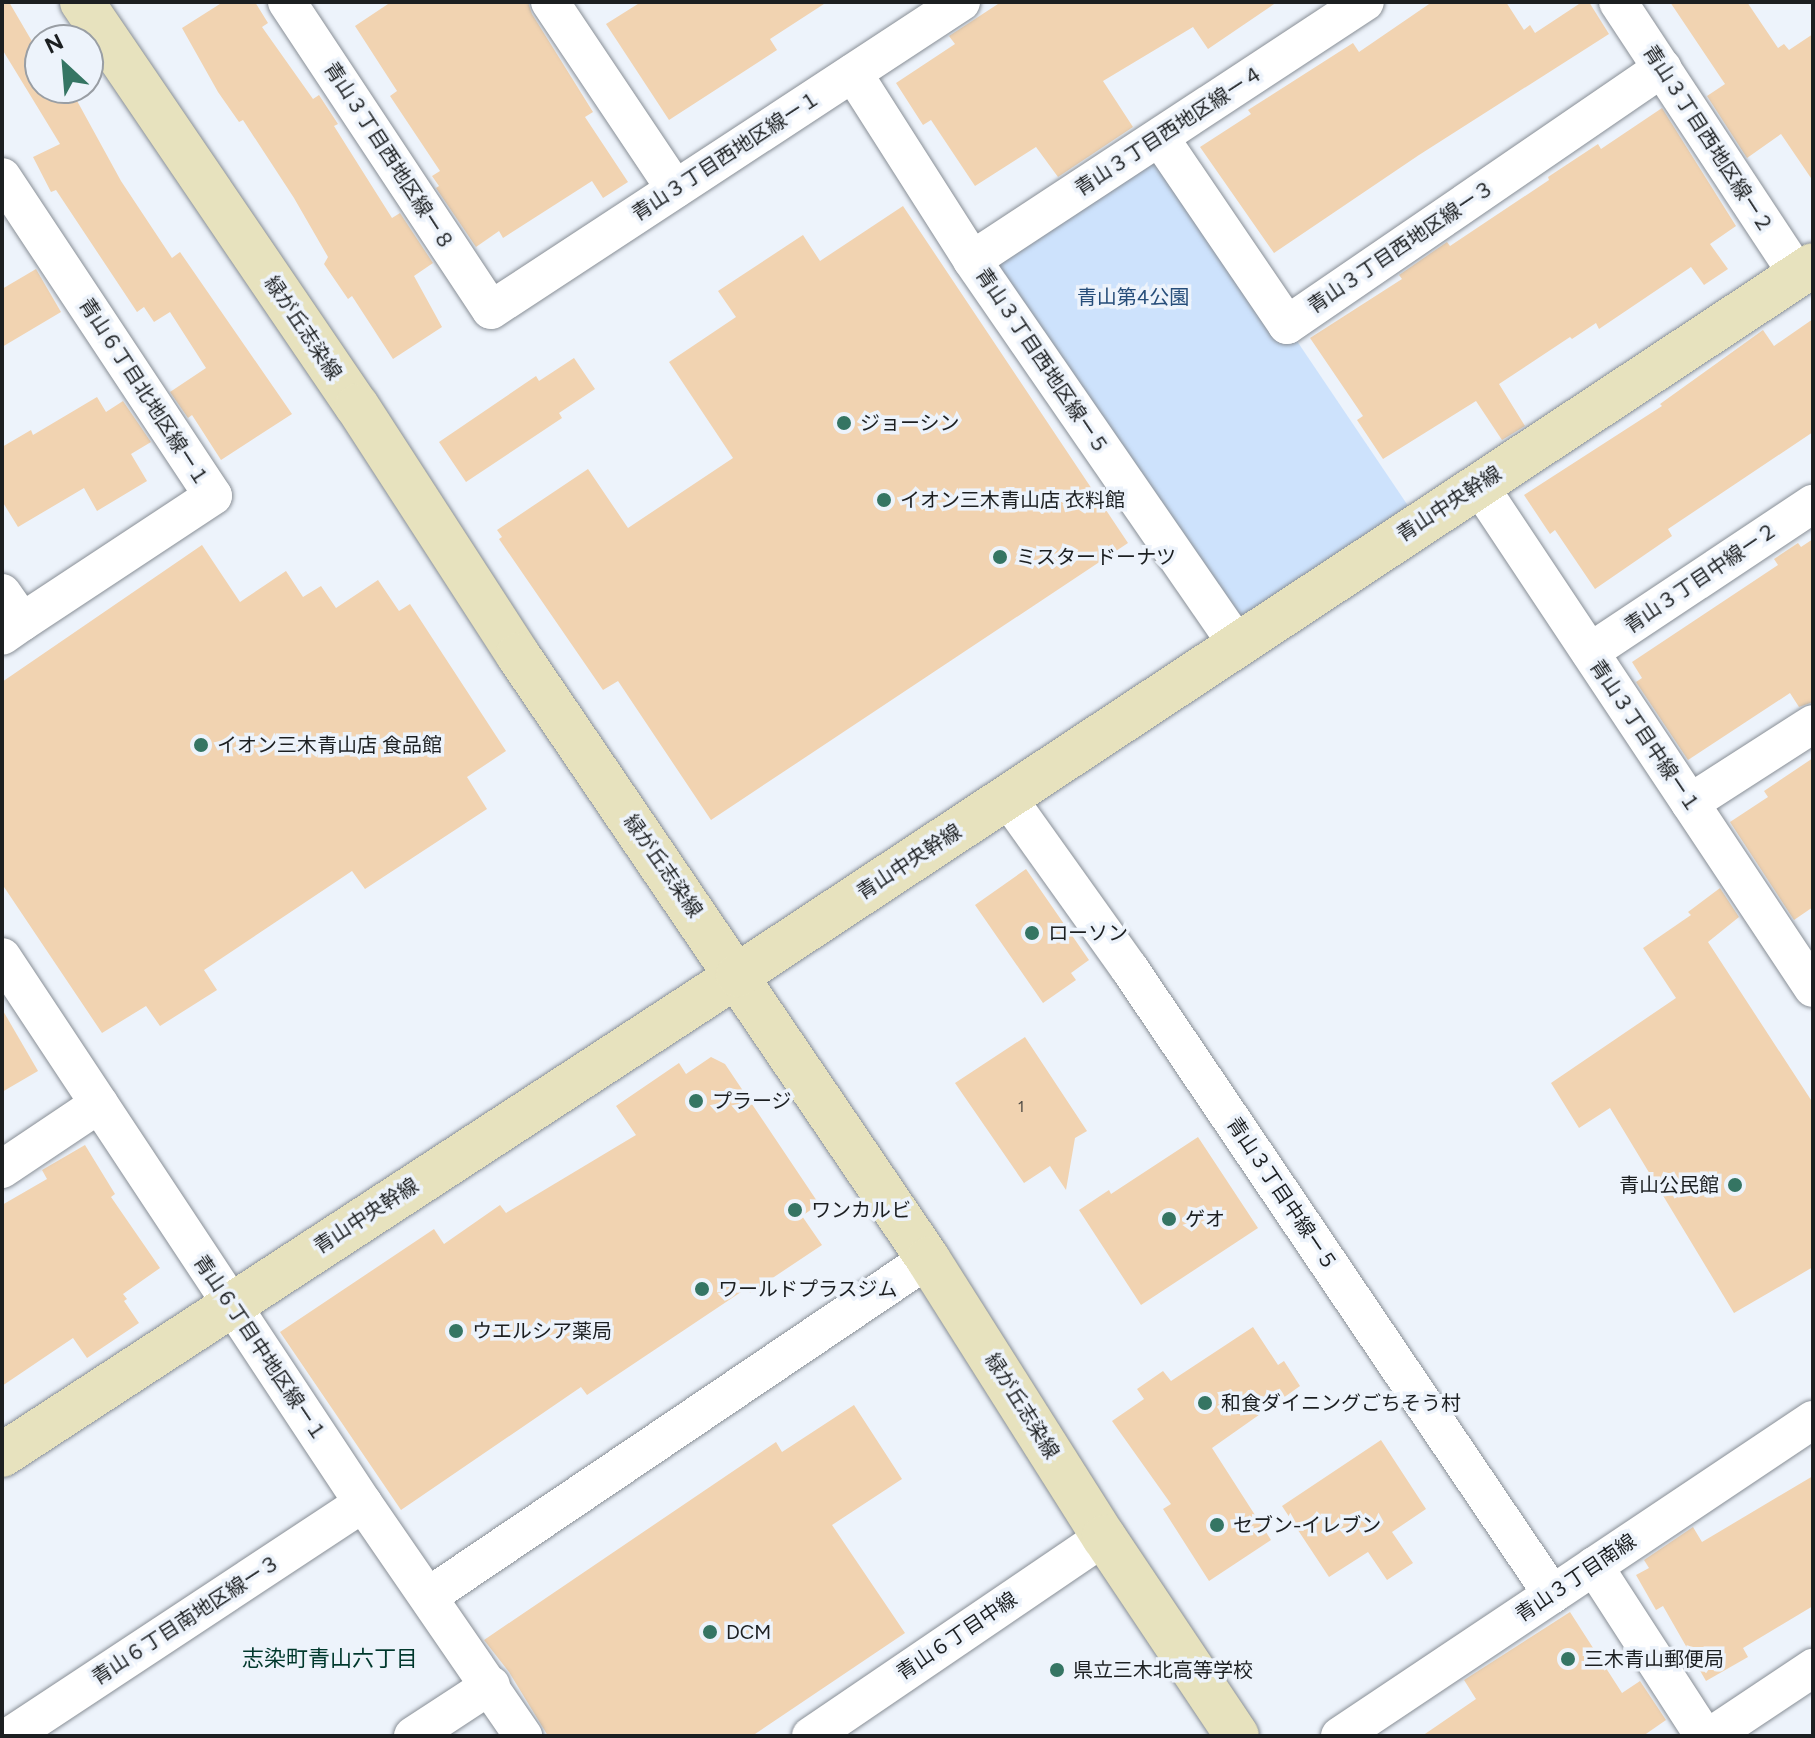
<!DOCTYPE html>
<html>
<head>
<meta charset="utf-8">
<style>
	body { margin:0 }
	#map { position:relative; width:1815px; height:1738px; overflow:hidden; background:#edf3fb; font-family:Figtree,"Noto Sans JP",sans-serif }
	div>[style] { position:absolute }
	.green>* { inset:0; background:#cde2fc; transform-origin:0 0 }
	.building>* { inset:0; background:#f1d3b1 }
	.roads { filter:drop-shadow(0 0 2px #898f96) drop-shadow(0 0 2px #898f96) }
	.street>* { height:38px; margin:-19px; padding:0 19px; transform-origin:19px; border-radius:19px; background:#fff }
	.secondary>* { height:44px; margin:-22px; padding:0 22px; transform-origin:22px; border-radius:22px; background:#e7e2be }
	.dots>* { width:22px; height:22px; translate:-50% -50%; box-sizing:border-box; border:4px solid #edf3fb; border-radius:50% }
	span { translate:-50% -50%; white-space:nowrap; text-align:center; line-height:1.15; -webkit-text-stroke:7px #edf3fb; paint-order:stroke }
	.number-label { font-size:16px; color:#514c45 }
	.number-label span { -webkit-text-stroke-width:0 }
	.street-label { font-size:20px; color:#1c1f21 }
	.park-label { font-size:20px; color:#274e7a }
	.poi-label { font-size:20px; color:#1c1f21 }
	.left { translate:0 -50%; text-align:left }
	.right { translate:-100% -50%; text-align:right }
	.neighbourhood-label { font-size:22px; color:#00382c }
	.frame { position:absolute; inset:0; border:4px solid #1c1f21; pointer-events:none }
	.north { position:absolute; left:24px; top:24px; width:80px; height:80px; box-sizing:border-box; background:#edf3fb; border:2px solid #999ea4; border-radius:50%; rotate:334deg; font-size:22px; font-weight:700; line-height:32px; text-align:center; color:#1c1f21 }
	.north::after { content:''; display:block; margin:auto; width:28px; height:36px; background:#357563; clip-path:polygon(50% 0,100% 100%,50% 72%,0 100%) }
</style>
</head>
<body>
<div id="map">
	<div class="green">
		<i style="left:1160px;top:138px;width:464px;height:224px;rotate:56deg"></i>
	</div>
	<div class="building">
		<i style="clip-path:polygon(2px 2px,9px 2px,40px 55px,40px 88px,70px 88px,121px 181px,172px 258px,180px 252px,292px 414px,221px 460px,192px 415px,188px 418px,170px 392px,206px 368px,170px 312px,154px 322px,144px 307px,137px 312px,56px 190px,51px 192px,33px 157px,60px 144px,2px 49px)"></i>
		<i style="clip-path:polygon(223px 2px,255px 2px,268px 23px,262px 27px,313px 99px,319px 95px,338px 124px,334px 126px,392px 218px,400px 213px,433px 263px,414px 276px,442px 327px,393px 359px,352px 296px,348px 299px,324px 264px,328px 257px,294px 198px,243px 120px,239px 122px,218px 92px,182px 28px)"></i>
		<i style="clip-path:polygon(391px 2px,528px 2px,532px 14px,593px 112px,585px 117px,628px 182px,603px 198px,592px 181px,503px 238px,499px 231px,476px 247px,436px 188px,439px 186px,432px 176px,440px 171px,390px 96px,397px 91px,355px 26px)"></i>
		<i style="clip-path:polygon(641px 2px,827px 2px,770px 39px,777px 50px,669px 120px,606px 24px)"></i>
		<i style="clip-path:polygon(1001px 2px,1277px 2px,1208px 49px,1193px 27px,1103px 81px,1133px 127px,1058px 177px,1036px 147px,975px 186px,931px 120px,923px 125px,896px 83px,955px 44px,949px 36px)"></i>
		<i style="clip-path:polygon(1432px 2px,1506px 2px,1524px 30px,1530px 25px,1535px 33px,1582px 2px,1589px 2px,1609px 34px,1419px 155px,1274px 253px,1200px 147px,1251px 114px,1248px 110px,1353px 43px,1359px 52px)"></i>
		<i style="clip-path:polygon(1670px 2px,1747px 2px,1778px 48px,1784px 44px,1789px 50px,1813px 34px,1813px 181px,1781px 134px,1747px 158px,1707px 96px,1725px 84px)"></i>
		<i style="clip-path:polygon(1662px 108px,1736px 226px,1710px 244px,1728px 269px,1704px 285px,1691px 267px,1599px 329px,1596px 323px,1572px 339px,1570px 337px,1499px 384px,1525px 426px,1502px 440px,1476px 401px,1383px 459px,1357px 420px,1363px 416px,1310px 338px,1402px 279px,1399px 275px,1447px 242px,1450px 246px,1549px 180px,1548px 177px,1598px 144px,1601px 149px)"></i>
		<i style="clip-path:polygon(903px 206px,1128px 543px,711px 820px,618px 681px,603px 690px,499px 539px,502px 537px,497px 530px,588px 469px,628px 528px,733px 458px,669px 362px,736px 317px,718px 291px,803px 235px,820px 261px)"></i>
		<i style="clip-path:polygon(36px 269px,61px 312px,2px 347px,2px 289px)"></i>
		<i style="clip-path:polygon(1813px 319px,1813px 432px,1668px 529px,1672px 536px,1595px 589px,1555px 530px,1550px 534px,1524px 495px,1662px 406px,1660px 404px,1763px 330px,1774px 346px)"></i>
		<i style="clip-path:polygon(574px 358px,595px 389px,559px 413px,562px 418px,466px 482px,439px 442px,536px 376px,539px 381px)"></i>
		<i style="clip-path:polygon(97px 397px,106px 412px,123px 401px,151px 442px,131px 454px,147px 481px,97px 511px,84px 488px,18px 527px,2px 501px,2px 447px,31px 430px,33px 435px)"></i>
		<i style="clip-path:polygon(1813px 539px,1813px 702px,1799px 707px,1790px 693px,1688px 760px,1636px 682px,1642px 678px,1632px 662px,1778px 565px,1774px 559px,1798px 543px,1801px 547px)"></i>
		<i style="clip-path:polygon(202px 545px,240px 602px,286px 571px,303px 597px,321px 586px,336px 608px,378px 580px,399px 611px,410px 604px,506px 751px,467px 777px,487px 809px,365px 889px,352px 871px,204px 970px,217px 990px,160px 1026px,146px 1006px,102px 1033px,2px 884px,2px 682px)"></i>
		<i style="clip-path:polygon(1813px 758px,1813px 907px,1794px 920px,1730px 822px,1768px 797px,1764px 791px)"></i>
		<i style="clip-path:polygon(1026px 869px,1089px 960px,1071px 973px,1076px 980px,1043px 1003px,975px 905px)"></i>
		<i style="clip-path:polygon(1720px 888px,1739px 917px,1708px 942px,1813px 1103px,1813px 1267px,1734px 1313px,1610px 1108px,1579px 1128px,1551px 1083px,1676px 998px,1643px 948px,1691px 915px,1688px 912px)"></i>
		<i style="clip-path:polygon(2px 1009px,38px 1071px,2px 1092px)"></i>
		<i style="clip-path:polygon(1025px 1037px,1087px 1131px,1075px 1138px,1066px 1190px,1050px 1166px,1024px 1183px,955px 1083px)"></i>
		<i style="clip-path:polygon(711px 1057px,725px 1064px,819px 1204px,802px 1216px,822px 1245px,750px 1293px,747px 1288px,587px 1395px,581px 1387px,401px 1510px,280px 1332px,434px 1229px,444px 1244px,500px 1205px,506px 1213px,636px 1135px,616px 1106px,679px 1063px,686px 1074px)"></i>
		<i style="clip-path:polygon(1198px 1137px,1258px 1228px,1141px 1305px,1079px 1210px,1109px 1190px,1111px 1194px)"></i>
		<i style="clip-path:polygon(85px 1145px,115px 1194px,111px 1197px,160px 1268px,123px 1294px,127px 1299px,124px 1301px,139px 1323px,87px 1358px,73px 1338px,2px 1386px,2px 1205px,47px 1179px,42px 1170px)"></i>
		<i style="clip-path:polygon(1253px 1327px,1278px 1365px,1284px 1361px,1300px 1386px,1212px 1448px,1271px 1540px,1209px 1581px,1163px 1509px,1171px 1504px,1112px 1421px,1144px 1399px,1137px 1389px,1163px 1371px,1171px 1381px)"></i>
		<i style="clip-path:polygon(854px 1405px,902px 1479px,832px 1525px,905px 1633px,752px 1736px,548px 1736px,509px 1672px,484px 1640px,776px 1442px,782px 1452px)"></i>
		<i style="clip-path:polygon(1381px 1440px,1426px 1509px,1392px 1532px,1413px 1563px,1387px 1580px,1368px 1552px,1329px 1577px,1282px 1506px)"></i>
		<i style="clip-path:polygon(1813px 1476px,1813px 1606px,1743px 1648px,1748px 1657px,1706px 1681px,1663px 1606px,1656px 1610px,1636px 1575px,1649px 1568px,1644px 1560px,1693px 1527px,1702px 1542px)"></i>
		<i style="clip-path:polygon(1570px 1612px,1622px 1693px,1640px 1681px,1666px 1720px,1643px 1736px,1422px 1736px,1476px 1699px,1464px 1680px)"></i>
	</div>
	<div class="roads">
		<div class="street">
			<i style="left:287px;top:2px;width:369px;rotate:56.5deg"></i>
			<i style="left:491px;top:310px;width:562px;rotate:-33.24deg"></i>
			<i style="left:550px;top:2px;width:225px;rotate:56.2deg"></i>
			<i style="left:1618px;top:2px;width:327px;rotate:56.6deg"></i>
			<i style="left:853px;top:73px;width:222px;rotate:57.5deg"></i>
			<i style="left:972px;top:260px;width:467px;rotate:55.4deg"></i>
			<i style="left:1160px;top:138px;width:226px;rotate:55.8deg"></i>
			<i style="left:1287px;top:325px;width:455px;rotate:-34.4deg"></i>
			<i style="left:2px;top:177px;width:382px;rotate:56.5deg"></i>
			<i style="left:213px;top:496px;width:229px;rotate:146.6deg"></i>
			<i style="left:972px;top:260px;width:470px;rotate:-33.3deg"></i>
			<i style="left:1478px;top:484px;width:605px;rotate:56.39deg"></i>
			<i style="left:2px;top:593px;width:35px;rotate:55deg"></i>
			<i style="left:22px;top:622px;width:24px;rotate:145deg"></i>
			<i style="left:1590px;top:652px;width:268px;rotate:-33.6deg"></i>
			<i style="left:1007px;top:797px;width:210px;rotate:54.5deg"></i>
			<i style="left:1129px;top:968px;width:756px;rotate:55.95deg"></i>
			<i style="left:1690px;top:803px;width:146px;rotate:-32.7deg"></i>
			<i style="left:2px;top:957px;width:655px;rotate:56.53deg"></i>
			<i style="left:363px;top:1503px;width:283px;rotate:55.5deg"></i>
			<i style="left:2px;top:1169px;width:117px;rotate:-33.8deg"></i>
			<i style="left:1594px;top:1566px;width:202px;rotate:57.1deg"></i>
			<i style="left:429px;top:1596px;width:602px;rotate:-34.03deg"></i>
			<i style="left:10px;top:1736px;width:423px;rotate:-33.4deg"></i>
			<i style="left:413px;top:1736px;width:93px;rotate:-33.2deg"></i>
			<i style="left:811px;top:1736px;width:354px;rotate:-34.2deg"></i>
			<i style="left:1340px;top:1736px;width:569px;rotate:-33.75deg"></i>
			<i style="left:1711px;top:1736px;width:123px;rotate:-33.7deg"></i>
		</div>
		<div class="secondary">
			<i style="left:82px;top:2px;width:489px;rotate:55.8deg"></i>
			<i style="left:357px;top:406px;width:297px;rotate:57.1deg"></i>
			<i style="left:518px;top:655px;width:730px;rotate:55.83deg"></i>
			<i style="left:928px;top:1259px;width:329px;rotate:57.7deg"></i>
			<i style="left:1104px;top:1537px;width:239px;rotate:56.2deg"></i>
			<i style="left:2px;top:1455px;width:879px;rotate:-33.11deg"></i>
			<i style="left:738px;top:975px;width:1288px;rotate:-33.44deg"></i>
		</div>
	</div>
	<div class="dots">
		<i style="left:844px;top:423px;background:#357563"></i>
		<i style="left:884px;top:500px;background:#357563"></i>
		<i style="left:1000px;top:557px;background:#357563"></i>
		<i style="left:201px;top:745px;background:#357563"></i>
		<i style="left:1032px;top:933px;background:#357563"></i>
		<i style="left:696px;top:1101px;background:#357563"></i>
		<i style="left:1735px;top:1185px;background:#357563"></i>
		<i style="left:795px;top:1210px;background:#357563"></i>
		<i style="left:1169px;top:1219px;background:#357563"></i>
		<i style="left:702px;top:1289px;background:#357563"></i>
		<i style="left:456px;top:1331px;background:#357563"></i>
		<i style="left:1205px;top:1403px;background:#357563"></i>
		<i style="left:1217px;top:1525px;background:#357563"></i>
		<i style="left:710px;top:1632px;background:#357563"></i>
		<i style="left:1568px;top:1659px;background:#357563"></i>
		<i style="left:1057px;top:1670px;background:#357563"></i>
	</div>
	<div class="number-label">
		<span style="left:1021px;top:1107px">1</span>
	</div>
	<div class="street-label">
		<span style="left:1169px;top:131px;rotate:-33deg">青山３丁目西地区線ー４</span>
		<span style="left:1708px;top:139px;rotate:57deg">青山３丁目西地区線ー２</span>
		<span style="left:389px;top:156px;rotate:57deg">青山３丁目西地区線ー８</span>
		<span style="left:726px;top:156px;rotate:-33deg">青山３丁目西地区線ー１</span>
		<span style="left:1401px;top:247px;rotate:-34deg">青山３丁目西地区線ー３</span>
		<span style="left:303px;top:328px;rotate:56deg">緑が丘志染線</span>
		<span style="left:1042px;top:361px;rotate:56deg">青山３丁目西地区線ー５</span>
		<span style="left:144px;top:392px;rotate:57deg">青山６丁目北地区線ー１</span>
		<span style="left:1449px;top:504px;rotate:-33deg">青山中央幹線</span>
		<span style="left:1701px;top:578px;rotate:-34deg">青山３丁目中線ー２</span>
		<span style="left:1645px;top:736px;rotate:56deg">青山３丁目中線ー１</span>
		<span style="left:909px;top:862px;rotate:-33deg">青山中央幹線</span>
		<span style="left:663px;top:866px;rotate:55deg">緑が丘志染線</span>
		<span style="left:1282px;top:1194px;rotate:56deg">青山３丁目中線ー５</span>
		<span style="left:366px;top:1216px;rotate:-33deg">青山中央幹線</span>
		<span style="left:260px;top:1348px;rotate:56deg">青山６丁目中地区線ー１</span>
		<span style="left:1022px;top:1406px;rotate:58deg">緑が丘志染線</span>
		<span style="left:1576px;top:1578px;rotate:-34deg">青山３丁目南線</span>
		<span style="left:186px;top:1620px;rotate:-33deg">青山６丁目南地区線ー３</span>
		<span style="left:957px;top:1636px;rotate:-34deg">青山６丁目中線</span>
	</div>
	<div class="park-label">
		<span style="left:1133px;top:297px">青山第4公園</span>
	</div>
	<div class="poi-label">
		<span class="left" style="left:860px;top:423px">ジョーシン</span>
		<span class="left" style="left:900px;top:500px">イオン三木青山店 衣料館</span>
		<span class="left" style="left:1016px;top:557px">ミスタードーナツ</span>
		<span class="left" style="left:217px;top:745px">イオン三木青山店 食品館</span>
		<span class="left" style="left:1048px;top:933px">ローソン</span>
		<span class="left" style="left:712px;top:1101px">プラージ</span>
		<span class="right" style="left:1719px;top:1185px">青山公民館</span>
		<span class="left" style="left:811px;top:1210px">ワンカルビ</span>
		<span class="left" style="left:1185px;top:1219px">ゲオ</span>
		<span class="left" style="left:718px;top:1289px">ワールドプラスジム</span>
		<span class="left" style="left:472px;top:1331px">ウエルシア薬局</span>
		<span class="left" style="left:1221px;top:1403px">和食ダイニングごちそう村</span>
		<span class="left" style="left:1233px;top:1525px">セブン-イレブン</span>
		<span class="left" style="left:726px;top:1632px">DCM</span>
		<span class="left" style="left:1584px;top:1659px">三木青山郵便局</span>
		<span class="left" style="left:1073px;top:1670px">県立三木北高等学校</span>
	</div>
	<div class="neighbourhood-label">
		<span style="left:330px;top:1659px">志染町青山六丁目</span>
	</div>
	<div class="frame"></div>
	<div class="north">N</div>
</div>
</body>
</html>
